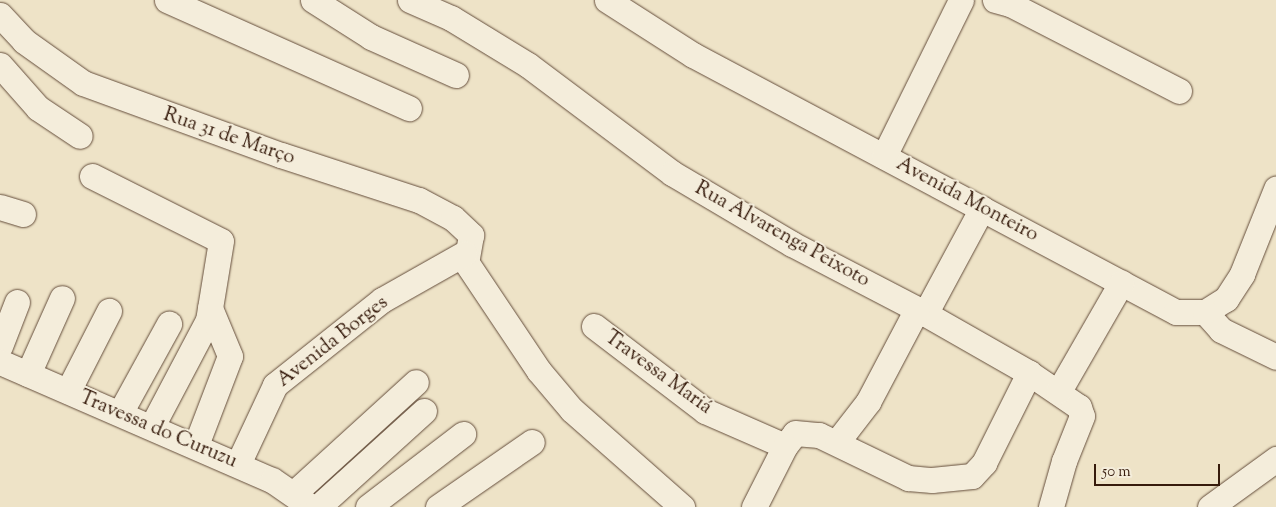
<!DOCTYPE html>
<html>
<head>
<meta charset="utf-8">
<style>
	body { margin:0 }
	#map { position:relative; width:1276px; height:507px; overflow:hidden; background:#eee3c7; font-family:"Sorts Mill Goudy",serif }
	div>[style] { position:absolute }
	.roads { filter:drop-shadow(0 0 1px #644d3b) drop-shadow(0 0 1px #644d3b) }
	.minor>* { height:25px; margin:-12.5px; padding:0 12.5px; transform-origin:12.5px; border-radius:12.5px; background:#f4eddb }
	span { translate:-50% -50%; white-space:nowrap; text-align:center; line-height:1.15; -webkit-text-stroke:4px #f4eddb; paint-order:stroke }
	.street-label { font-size:20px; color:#361b0c }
	.scale { position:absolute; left:1094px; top:464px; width:126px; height:22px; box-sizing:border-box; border:2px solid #361b0c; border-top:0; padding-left:6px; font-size:15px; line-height:18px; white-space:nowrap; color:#361b0c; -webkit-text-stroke:4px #f4eddb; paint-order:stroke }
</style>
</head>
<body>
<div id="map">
	<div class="roads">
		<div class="minor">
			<i style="left:167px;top:0;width:265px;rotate:24.1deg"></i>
			<i style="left:313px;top:0;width:69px;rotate:32.5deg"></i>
			<i style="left:371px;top:37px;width:93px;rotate:24.1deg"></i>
			<i style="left:410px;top:0;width:45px;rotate:23.7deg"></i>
			<i style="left:451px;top:18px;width:90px;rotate:31.4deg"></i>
			<i style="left:528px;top:65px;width:180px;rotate:36.9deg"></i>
			<i style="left:672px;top:173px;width:139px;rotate:30.6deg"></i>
			<i style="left:792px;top:244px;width:141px;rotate:27.5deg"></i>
			<i style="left:917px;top:309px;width:129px;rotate:29.7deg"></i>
			<i style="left:1029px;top:373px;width:60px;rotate:34.2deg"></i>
			<i style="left:1079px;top:407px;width:9px;rotate:72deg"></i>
			<i style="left:1082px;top:416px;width:48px;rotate:111.8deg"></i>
			<i style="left:1064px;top:461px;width:48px;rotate:105.8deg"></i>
			<i style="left:607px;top:0;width:102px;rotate:32.6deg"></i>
			<i style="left:693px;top:55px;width:547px;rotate:28.02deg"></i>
			<i style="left:1176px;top:312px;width:29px"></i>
			<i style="left:1205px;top:312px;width:25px;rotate:-32deg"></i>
			<i style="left:1226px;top:299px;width:30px;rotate:-57deg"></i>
			<i style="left:1242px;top:274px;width:92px;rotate:-68.2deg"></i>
			<i style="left:995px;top:0;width:16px;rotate:15deg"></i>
			<i style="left:1010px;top:4px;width:190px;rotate:27.2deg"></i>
			<i style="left:0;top:15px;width:35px;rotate:47deg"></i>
			<i style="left:24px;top:41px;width:72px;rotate:35.4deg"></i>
			<i style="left:83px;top:83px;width:211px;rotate:20deg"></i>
			<i style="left:281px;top:155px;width:145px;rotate:18.1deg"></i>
			<i style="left:419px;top:200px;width:38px;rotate:28deg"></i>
			<i style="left:453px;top:218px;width:25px;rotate:43deg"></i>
			<i style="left:471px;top:235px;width:27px;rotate:100deg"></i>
			<i style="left:466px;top:262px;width:131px;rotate:56.2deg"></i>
			<i style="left:539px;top:371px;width:51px;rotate:49.8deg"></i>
			<i style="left:572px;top:410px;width:147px;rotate:41.4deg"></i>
			<i style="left:0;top:65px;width:57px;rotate:48.5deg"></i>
			<i style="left:38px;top:108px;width:50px;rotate:33.7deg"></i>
			<i style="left:884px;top:156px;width:174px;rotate:-63.7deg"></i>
			<i style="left:92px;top:176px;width:144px;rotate:26.7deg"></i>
			<i style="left:221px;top:241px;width:80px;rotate:99.3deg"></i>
			<i style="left:208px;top:320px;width:120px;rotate:117.8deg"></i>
			<i style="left:0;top:207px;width:24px;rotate:17deg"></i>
			<i style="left:1205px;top:312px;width:24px;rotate:48deg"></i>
			<i style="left:1221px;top:330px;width:61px;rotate:26.1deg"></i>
			<i style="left:925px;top:314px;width:120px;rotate:-61.7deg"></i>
			<i style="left:594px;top:326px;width:140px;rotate:37.4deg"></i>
			<i style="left:705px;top:411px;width:87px;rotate:23.6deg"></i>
			<i style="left:785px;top:446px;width:16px;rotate:-52deg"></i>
			<i style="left:795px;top:433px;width:24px;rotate:5deg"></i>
			<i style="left:819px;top:435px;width:99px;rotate:25.8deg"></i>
			<i style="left:908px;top:478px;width:24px;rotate:5deg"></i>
			<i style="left:932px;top:480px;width:40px;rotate:-5.7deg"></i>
			<i style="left:972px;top:476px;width:18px;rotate:-47deg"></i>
			<i style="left:984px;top:463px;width:101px;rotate:-63.4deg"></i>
			<i style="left:0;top:346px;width:47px;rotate:-68.9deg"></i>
			<i style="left:0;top:362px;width:296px;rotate:23.5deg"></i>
			<i style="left:272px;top:480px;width:47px;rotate:34.7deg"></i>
			<i style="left:28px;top:374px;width:83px;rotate:-65.9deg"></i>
			<i style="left:68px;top:391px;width:90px;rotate:-62.9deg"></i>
			<i style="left:1059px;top:391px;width:125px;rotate:-60.1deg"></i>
			<i style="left:120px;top:413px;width:102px;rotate:-61.2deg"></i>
			<i style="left:837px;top:442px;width:51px;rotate:-52.2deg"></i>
			<i style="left:868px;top:402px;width:105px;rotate:-62.2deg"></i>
			<i style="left:196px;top:445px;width:95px;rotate:-69.1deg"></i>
			<i style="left:230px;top:356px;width:52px;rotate:-112.6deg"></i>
			<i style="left:238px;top:464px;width:87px;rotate:-64.9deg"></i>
			<i style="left:275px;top:385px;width:137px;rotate:-38.5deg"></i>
			<i style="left:382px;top:300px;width:95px;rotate:-29.5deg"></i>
			<i style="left:293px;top:494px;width:166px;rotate:-42.3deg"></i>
			<i style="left:318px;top:507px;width:143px;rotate:-42.2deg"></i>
			<i style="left:368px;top:507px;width:120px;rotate:-37.5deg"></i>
			<i style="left:438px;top:507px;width:114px;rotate:-34.7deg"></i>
			<i style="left:754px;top:507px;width:68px;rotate:-63.1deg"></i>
			<i style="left:1210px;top:507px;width:82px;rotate:-36deg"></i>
		</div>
	</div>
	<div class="street-label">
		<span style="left:229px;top:137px;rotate:19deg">Rua 31 de Março</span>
		<span style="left:967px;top:200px;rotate:28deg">Avenida Monteiro</span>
		<span style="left:782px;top:235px;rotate:29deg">Rua Alvarenga Peixoto</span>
		<span style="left:333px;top:342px;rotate:-38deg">Avenida Borges</span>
		<span style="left:658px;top:373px;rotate:36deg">Travessa Mariá</span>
		<span style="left:158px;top:430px;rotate:23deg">Travessa do Curuzu</span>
	</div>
	<div class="scale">50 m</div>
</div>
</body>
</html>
